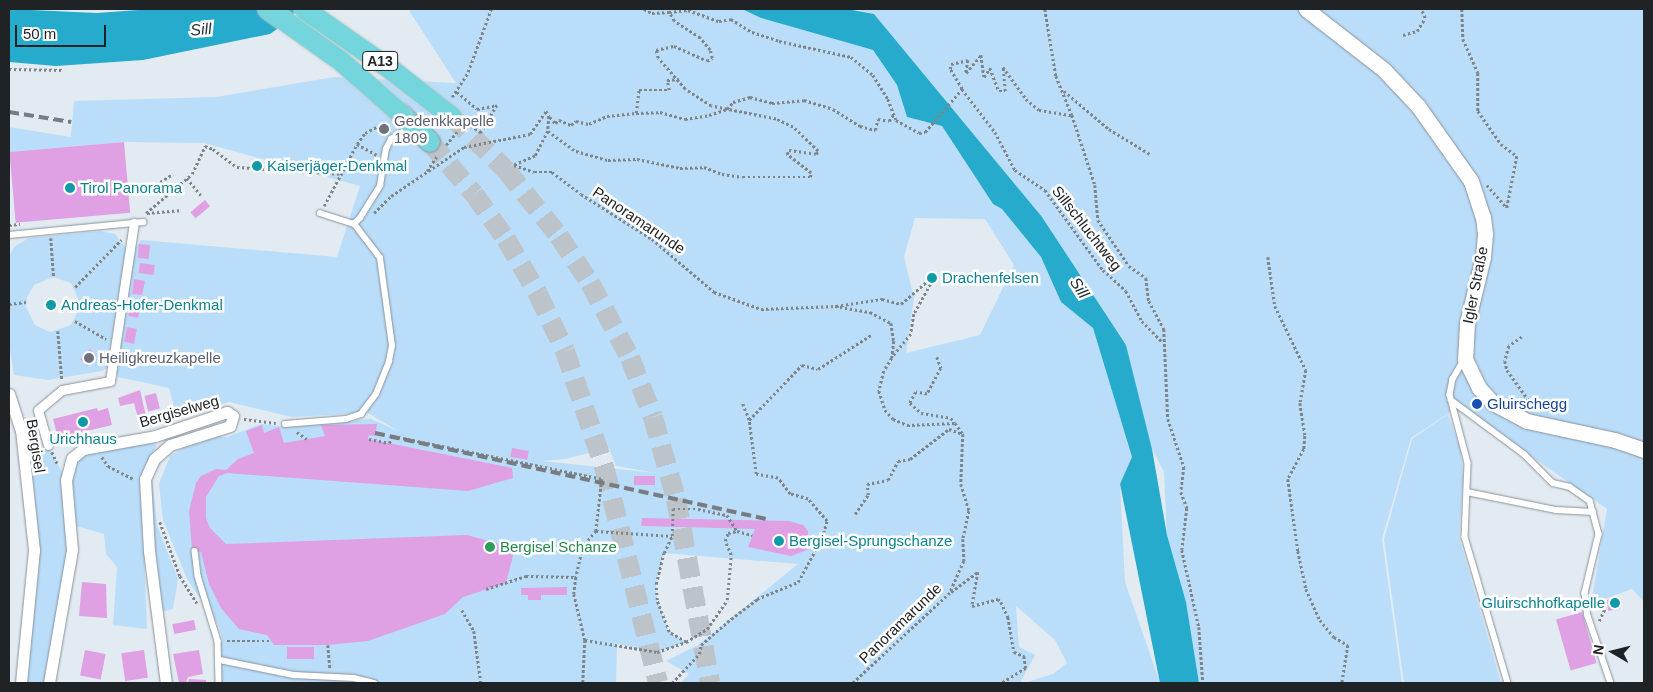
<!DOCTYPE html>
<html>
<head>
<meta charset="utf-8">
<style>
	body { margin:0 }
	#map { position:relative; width:1653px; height:692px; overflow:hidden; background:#e3ebf2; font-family:Arial,sans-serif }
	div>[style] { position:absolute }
	.green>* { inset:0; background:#baddfa }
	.water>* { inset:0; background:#27abcc }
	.building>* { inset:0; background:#dfa0e4; transform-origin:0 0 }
	.motorway-tunnel>* { height:20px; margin-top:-10px; transform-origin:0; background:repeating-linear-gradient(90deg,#bcc3c9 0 20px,transparent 0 30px) }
	.path>* { height:2.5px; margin-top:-1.25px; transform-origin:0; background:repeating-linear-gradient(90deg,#7f8489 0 2.5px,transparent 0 5px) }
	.roads { filter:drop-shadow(0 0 1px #8a9198) drop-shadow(0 0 1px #8a9198) }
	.service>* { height:5.5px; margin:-2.75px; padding:0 2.75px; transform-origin:2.75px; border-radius:2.75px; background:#fff }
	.pedestrian>* { height:9px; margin:-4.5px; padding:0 4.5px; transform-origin:4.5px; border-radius:4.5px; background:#fff }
	.minor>* { height:11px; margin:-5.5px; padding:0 5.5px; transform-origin:5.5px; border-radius:5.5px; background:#fff }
	.secondary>* { height:15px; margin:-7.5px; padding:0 7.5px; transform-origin:7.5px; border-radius:7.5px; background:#fff }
	.motorway>* { height:20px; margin:-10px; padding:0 10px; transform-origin:10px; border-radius:10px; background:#74d5dc }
	.rail>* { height:4px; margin-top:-2px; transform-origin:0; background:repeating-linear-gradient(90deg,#777c81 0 10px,transparent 0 15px) }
	.bridges { filter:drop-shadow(0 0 1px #c9cacb) drop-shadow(0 0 1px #c9cacb) }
	.motorway-bridge>* { height:20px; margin:-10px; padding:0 10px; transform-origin:10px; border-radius:10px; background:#74d5dc }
	.dots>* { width:14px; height:14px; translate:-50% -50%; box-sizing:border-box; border:2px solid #fff; border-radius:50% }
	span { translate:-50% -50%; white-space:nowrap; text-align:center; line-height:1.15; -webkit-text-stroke:5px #fff; paint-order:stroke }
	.shield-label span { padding:1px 4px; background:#fff; border:1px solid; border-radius:4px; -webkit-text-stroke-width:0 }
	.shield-label { font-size:14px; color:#202326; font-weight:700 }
	.worship-label { font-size:15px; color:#5b616d }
	.left { translate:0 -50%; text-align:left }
	.culture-label { font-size:15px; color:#0d838f }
	.right { translate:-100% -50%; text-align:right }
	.street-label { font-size:15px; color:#202326 }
	.transit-label { font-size:15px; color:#164399 }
	.leisure-label { font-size:15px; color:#27864d }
	.water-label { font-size:16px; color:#1b3036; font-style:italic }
	.frame { position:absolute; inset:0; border:10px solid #202326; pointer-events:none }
	.north { position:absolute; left:1588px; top:627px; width:50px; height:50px; -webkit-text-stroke:4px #fff; paint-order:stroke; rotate:278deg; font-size:14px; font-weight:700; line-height:20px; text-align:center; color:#202326 }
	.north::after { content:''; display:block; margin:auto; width:18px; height:22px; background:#202326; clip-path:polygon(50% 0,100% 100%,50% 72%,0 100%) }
	.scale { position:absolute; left:15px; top:25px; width:91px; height:22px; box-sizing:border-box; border:2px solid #202326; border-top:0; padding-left:6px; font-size:15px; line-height:18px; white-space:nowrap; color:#202326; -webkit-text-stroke:4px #fff; paint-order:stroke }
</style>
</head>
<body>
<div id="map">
	<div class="green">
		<i style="clip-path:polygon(evenodd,408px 9px,742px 9px,761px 18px,873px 50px,897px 85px,907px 117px,942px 126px,993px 204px,1002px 209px,1041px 257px,1061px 302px,1093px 328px,1132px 457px,1120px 484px,1125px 582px,1160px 683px,1024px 683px,1053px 674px,1067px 663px,1055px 640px,1016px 606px,1019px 647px,1035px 655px,1020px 683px,681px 683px,689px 674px,666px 661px,698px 645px,798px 564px,664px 553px,656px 584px,657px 600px,669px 632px,686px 642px,657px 652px,617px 644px,616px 683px,219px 683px,218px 641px,223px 641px,218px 624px,187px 579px,163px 520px,159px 484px,170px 456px,194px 441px,213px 436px,227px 437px,261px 424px,282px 426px,371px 419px,398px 431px,368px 413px,292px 417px,229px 402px,177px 418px,169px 388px,118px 377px,112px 365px,102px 371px,48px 380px,14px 375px,9px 342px,9px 256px,15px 246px,29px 238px,101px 231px,115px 234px,131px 255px,141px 240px,337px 257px,360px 186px,204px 143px,124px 142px,9px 152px,9px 127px,71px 137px,74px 101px,216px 97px,334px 77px,456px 83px,408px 9px,915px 218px,985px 219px,1014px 265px,980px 335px,906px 353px,914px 298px,904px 257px,915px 218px,408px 9px,53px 277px,71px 283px,81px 305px,71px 325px,50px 332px,35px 325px,26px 307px,27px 297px,34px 285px,53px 277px,408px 9px,609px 448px,616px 466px,656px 473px,542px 461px,565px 459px,609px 448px)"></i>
		<i style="clip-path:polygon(854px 9px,1644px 9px,1644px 602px,1632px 589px,1591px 604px,1607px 509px,1459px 406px,1411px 438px,1382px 539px,1402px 683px,1199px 683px,1186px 602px,1167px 535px,1164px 472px,1152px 449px,1126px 345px,1042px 217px,874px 14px)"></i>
		<i style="clip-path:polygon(1448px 414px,1461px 451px,1463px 477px,1459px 537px,1501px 683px,1404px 683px,1384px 539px,1412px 439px)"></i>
		<i style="clip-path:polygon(151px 443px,157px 445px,141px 477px,147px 629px,113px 625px,117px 567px,106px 554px,104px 534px,73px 525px,72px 483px,77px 461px,86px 454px)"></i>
		<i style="clip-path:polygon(48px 445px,66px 480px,72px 550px,49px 683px,21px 683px,34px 550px,24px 458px)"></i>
		<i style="clip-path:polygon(152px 476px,157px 525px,178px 579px,173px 609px,156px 613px,144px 491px)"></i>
	</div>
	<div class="water">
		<i style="clip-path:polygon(9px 9px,97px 13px,152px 9px,297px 9px,290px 20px,270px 34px,143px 60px,56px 66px,9px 62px)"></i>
		<i style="clip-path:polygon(742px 9px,847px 9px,874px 14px,1042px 217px,1126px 345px,1152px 449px,1167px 535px,1186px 602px,1199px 683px,1160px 683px,1120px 484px,1132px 457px,1093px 328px,1061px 302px,1041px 257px,1002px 209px,993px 204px,942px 126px,907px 117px,897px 85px,873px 50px,761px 18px)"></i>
	</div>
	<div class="building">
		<i style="left:124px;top:142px;width:71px;height:115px;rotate:85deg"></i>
		<i style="left:205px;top:200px;width:8px;height:19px;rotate:50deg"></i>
		<i style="left:139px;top:244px;width:11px;height:14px;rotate:5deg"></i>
		<i style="left:140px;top:263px;width:15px;height:10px;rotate:8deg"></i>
		<i style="clip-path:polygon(134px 279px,145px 281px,142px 295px,132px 294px)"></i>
		<i style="left:131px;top:301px;width:10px;height:15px;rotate:11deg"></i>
		<i style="left:127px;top:327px;width:10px;height:15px;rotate:11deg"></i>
		<i style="left:90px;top:349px;width:10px;height:14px;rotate:45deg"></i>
		<i style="clip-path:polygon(140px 390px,146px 416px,138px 418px,134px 403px,120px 406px,118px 398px)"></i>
		<i style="left:156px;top:393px;width:16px;height:12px;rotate:76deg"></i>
		<i style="clip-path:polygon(97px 408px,98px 411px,108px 408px,112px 425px,58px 438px,53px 419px)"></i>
		<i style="clip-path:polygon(377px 424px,375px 436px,369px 435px,368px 439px,512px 468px,513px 478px,468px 491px,227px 473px,219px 476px,206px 497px,206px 518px,210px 528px,226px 544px,467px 535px,515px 548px,506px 583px,463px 597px,445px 614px,368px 641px,328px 645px,274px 645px,267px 635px,239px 629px,221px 608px,209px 584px,201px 552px,192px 551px,189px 511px,196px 483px,201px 476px,216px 469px,226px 470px,238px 459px,254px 453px,246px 431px,262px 425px,264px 433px,279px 427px,284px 443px,325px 436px,321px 425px)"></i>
		<i style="left:512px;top:448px;width:17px;height:9px;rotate:10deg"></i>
		<i style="left:634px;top:476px;width:21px;height:9px"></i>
		<i style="clip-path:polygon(642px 518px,789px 521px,803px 525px,808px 531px,807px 550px,791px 556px,748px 547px,755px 529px,641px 526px)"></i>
		<i style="clip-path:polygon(82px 582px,106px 584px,107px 618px,79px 616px)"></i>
		<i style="clip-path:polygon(567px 587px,567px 595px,541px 595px,541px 600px,528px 600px,528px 595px,521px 595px,521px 588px)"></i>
		<i style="clip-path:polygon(1618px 598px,1622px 601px,1620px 609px,1608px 611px,1607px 600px)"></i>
		<i style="left:1582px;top:612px;width:53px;height:27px;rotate:74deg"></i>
		<i style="left:194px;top:620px;width:10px;height:22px;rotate:79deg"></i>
		<i style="left:287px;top:647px;width:27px;height:12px"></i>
		<i style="left:85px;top:650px;width:21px;height:26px;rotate:11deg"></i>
		<i style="left:144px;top:650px;width:28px;height:23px;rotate:82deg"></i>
		<i style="clip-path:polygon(199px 650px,203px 674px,188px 677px,186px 683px,179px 683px,173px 654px)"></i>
		<i style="clip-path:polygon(189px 679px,206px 680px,206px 683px,188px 683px)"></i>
	</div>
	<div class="motorway-tunnel">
		<i style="left:452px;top:117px;width:76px;rotate:44.5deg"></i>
		<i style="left:506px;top:170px;width:85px;rotate:51.2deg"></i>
		<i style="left:559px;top:236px;width:56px;rotate:56.6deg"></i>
		<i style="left:590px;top:283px;width:85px;rotate:61.9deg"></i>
		<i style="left:630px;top:358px;width:63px;rotate:68.7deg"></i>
		<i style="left:653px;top:417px;width:85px;rotate:74.3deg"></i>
		<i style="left:676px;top:499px;width:187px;rotate:79.5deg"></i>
		<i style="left:430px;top:142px;width:68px;rotate:49.8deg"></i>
		<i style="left:474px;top:194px;width:55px;rotate:54.6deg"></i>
		<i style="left:506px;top:239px;width:64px;rotate:59.8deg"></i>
		<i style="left:538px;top:294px;width:63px;rotate:64.7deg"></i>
		<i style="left:565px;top:351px;width:126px;rotate:71.4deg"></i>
		<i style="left:605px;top:470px;width:219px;rotate:76deg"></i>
	</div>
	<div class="path">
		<i style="left:644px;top:9px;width:9px;rotate:27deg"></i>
		<i style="left:652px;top:13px;width:17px;rotate:-3deg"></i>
		<i style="left:1045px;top:9px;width:68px;rotate:80.7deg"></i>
		<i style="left:1056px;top:76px;width:42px;rotate:67.7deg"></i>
		<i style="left:1462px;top:9px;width:30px;rotate:88deg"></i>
		<i style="left:1463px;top:39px;width:37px;rotate:66deg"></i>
		<i style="left:1478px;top:73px;width:38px;rotate:90deg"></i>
		<i style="left:1478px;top:111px;width:40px;rotate:55.1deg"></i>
		<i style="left:1501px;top:144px;width:20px;rotate:37deg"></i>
		<i style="left:1517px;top:156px;width:53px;rotate:100.9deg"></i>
		<i style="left:1403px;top:35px;width:15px;rotate:-16deg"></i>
		<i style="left:1417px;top:31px;width:15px;rotate:-58deg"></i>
		<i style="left:1425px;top:18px;width:10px;rotate:-114deg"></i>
		<i style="left:9px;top:69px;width:54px;rotate:1.1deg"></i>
		<i style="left:962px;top:89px;width:23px;rotate:-121deg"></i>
		<i style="left:950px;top:69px;width:5px;rotate:-79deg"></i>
		<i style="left:951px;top:64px;width:17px;rotate:-13deg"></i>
		<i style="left:968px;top:60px;width:13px;rotate:99deg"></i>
		<i style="left:966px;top:73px;width:23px;rotate:-50deg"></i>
		<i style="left:981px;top:55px;width:22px;rotate:82deg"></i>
		<i style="left:984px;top:77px;width:11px;rotate:-56deg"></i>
		<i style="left:990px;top:68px;width:25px;rotate:69deg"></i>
		<i style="left:999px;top:91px;width:6px"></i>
		<i style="left:1005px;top:91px;width:24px;rotate:-95deg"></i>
		<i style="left:1003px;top:67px;width:39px;rotate:54deg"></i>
		<i style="left:1026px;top:99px;width:17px;rotate:40deg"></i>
		<i style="left:1039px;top:110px;width:33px;rotate:9deg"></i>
		<i style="left:1072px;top:115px;width:74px;rotate:71.8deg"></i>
		<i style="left:1095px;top:185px;width:35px;rotate:85deg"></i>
		<i style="left:1098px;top:220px;width:55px;rotate:56deg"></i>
		<i style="left:1129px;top:266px;width:21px;rotate:35deg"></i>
		<i style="left:1146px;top:278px;width:23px;rotate:83deg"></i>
		<i style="left:1149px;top:301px;width:32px;rotate:62deg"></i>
		<i style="left:1164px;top:329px;width:90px;rotate:87.5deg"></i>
		<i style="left:1168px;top:419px;width:51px;rotate:71.6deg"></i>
		<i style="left:1184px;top:467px;width:25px;rotate:97deg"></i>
		<i style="left:1181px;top:492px;width:17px;rotate:69deg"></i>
		<i style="left:1187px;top:508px;width:42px;rotate:96.8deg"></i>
		<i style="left:1182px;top:550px;width:79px;rotate:77.6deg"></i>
		<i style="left:1199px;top:627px;width:56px;rotate:85.9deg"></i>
		<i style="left:1064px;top:91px;width:59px;rotate:40.2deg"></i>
		<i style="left:1109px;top:129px;width:48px;rotate:31.4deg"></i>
		<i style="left:457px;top:92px;width:26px;rotate:40deg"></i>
		<i style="left:477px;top:109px;width:20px;rotate:-11deg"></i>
		<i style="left:497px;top:105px;width:32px;rotate:120deg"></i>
		<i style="left:481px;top:133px;width:18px;rotate:-146deg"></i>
		<i style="left:452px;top:97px;width:30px;rotate:-57deg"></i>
		<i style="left:468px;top:72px;width:67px;rotate:-69.9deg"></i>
		<i style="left:636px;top:113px;width:23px;rotate:-83deg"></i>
		<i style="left:639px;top:90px;width:30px"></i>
		<i style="left:669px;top:90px;width:10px;rotate:-101deg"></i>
		<i style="left:667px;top:80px;width:12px;rotate:-5deg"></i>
		<i style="left:550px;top:117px;width:8px;rotate:50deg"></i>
		<i style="left:555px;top:123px;width:5px;rotate:-37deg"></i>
		<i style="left:559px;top:120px;width:13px;rotate:23deg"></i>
		<i style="left:571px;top:125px;width:6px;rotate:-39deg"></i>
		<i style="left:576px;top:121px;width:13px;rotate:13deg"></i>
		<i style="left:589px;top:124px;width:20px;rotate:-24deg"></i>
		<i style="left:607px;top:116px;width:29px;rotate:-6deg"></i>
		<i style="left:636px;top:113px;width:24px;rotate:-2deg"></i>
		<i style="left:660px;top:112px;width:26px;rotate:16deg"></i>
		<i style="left:685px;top:119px;width:24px;rotate:-9deg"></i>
		<i style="left:709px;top:115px;width:19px;rotate:-18deg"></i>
		<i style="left:727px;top:109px;width:9px;rotate:-49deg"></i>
		<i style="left:733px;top:102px;width:18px;rotate:-16deg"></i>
		<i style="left:750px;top:97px;width:23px;rotate:15deg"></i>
		<i style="left:772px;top:103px;width:32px;rotate:-5deg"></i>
		<i style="left:804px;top:100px;width:30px;rotate:17deg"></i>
		<i style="left:833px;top:109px;width:32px;rotate:32deg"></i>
		<i style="left:860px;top:126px;width:16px;rotate:15deg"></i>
		<i style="left:875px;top:130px;width:11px;rotate:-75deg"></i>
		<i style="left:878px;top:119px;width:11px;rotate:10deg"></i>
		<i style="left:889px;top:121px;width:7px;rotate:-56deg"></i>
		<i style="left:548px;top:131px;width:34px;rotate:36deg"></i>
		<i style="left:576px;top:151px;width:33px;rotate:16deg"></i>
		<i style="left:608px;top:160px;width:29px;rotate:-2deg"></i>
		<i style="left:637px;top:159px;width:44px;rotate:11.8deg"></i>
		<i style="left:680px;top:168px;width:24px;rotate:-2deg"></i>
		<i style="left:704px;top:167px;width:19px;rotate:21deg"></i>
		<i style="left:722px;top:174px;width:21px;rotate:8deg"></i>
		<i style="left:743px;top:177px;width:67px"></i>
		<i style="left:810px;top:177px;width:4px;rotate:-76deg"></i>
		<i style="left:811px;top:173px;width:31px;rotate:-142deg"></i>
		<i style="left:787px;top:154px;width:4px;rotate:-63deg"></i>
		<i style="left:789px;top:150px;width:27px;rotate:8deg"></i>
		<i style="left:816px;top:154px;width:4px;rotate:-56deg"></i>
		<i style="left:818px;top:151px;width:35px;rotate:-136deg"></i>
		<i style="left:793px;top:127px;width:19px;rotate:-155deg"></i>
		<i style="left:776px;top:119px;width:66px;rotate:-168.7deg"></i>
		<i style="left:711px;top:106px;width:31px;rotate:-147deg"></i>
		<i style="left:685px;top:89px;width:41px;rotate:-131.1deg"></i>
		<i style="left:658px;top:58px;width:8px;rotate:-104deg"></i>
		<i style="left:656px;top:50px;width:18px;rotate:-13deg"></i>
		<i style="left:674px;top:46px;width:36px;rotate:24deg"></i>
		<i style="left:707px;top:61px;width:6px;rotate:-31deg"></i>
		<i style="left:712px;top:58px;width:8px;rotate:-104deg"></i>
		<i style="left:710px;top:50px;width:16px;rotate:-130deg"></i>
		<i style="left:700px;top:38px;width:31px;rotate:-147deg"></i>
		<i style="left:674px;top:21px;width:10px;rotate:-119deg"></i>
		<i style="left:669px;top:12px;width:19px;rotate:-6deg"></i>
		<i style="left:688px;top:10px;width:33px;rotate:20deg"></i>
		<i style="left:719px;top:21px;width:12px;rotate:-9deg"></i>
		<i style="left:731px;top:19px;width:25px;rotate:32deg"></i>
		<i style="left:752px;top:32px;width:28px;rotate:18deg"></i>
		<i style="left:779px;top:41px;width:74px;rotate:12.5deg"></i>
		<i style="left:851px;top:57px;width:28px;rotate:39deg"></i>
		<i style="left:873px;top:75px;width:28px;rotate:58deg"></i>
		<i style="left:888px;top:99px;width:22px;rotate:69deg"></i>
		<i style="left:896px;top:120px;width:26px;rotate:29deg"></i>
		<i style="left:919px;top:133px;width:6px;rotate:-9deg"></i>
		<i style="left:925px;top:132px;width:57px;rotate:-49.3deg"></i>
		<i style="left:962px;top:89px;width:54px;rotate:52.5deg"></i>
		<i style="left:995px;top:132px;width:43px;rotate:62.2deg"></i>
		<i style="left:1015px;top:170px;width:36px;rotate:34deg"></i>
		<i style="left:1045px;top:190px;width:99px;rotate:54.1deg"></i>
		<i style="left:1103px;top:270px;width:31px;rotate:42deg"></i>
		<i style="left:1126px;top:291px;width:34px;rotate:62deg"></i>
		<i style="left:1142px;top:321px;width:29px;rotate:46deg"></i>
		<i style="left:357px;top:144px;width:23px;rotate:29deg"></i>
		<i style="left:446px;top:145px;width:17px;rotate:-50deg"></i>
		<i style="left:427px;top:171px;width:17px;rotate:-57deg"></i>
		<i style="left:187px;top:178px;width:22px;rotate:51deg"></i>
		<i style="left:1487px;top:185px;width:30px;rotate:49deg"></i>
		<i style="left:166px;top:196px;width:15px;rotate:-113deg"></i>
		<i style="left:160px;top:182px;width:15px;rotate:-32deg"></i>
		<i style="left:324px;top:206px;width:70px;rotate:-62deg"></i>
		<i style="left:357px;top:144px;width:14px;rotate:-54deg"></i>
		<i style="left:365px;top:133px;width:24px;rotate:-28deg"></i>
		<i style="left:146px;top:213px;width:60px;rotate:-40.3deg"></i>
		<i style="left:192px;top:174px;width:31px;rotate:-65deg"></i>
		<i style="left:205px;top:146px;width:9px;rotate:21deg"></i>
		<i style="left:213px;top:149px;width:30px;rotate:37deg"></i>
		<i style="left:237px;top:167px;width:106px;rotate:3.8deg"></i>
		<i style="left:147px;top:213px;width:35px;rotate:-5deg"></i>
		<i style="left:374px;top:213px;width:24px;rotate:-45deg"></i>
		<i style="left:391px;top:196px;width:88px;rotate:-33.9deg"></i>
		<i style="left:464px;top:147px;width:67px;rotate:-11.1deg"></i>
		<i style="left:530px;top:134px;width:28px;rotate:-55deg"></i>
		<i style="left:546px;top:111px;width:6px;rotate:59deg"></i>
		<i style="left:549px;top:116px;width:15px;rotate:94deg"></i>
		<i style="left:548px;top:131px;width:28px;rotate:117deg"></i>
		<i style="left:535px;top:156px;width:23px;rotate:157deg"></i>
		<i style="left:514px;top:165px;width:21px;rotate:19deg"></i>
		<i style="left:534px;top:172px;width:18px"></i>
		<i style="left:552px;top:172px;width:36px;rotate:37deg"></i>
		<i style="left:581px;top:194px;width:84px;rotate:32.4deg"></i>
		<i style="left:652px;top:239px;width:82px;rotate:40.5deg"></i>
		<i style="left:714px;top:292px;width:50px;rotate:19.9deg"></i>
		<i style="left:761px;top:309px;width:74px;rotate:-2.3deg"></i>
		<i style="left:835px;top:306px;width:36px;rotate:10deg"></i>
		<i style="left:870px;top:312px;width:24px;rotate:28deg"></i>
		<i style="left:891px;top:323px;width:18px;rotate:81deg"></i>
		<i style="left:894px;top:341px;width:17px;rotate:97deg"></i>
		<i style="left:892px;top:358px;width:15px;rotate:122deg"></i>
		<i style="left:884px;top:371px;width:21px;rotate:104deg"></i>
		<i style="left:879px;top:391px;width:20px;rotate:72deg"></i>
		<i style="left:885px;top:410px;width:12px;rotate:48deg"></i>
		<i style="left:893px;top:419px;width:15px;rotate:23deg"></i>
		<i style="left:907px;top:425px;width:48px;rotate:-2.4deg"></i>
		<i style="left:955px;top:423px;width:14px;rotate:54deg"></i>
		<i style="left:963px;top:434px;width:50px;rotate:92.3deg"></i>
		<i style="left:961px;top:484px;width:28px;rotate:73deg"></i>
		<i style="left:969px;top:511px;width:29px;rotate:102deg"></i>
		<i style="left:963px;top:539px;width:22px;rotate:87deg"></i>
		<i style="left:964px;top:561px;width:35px;rotate:114deg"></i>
		<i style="left:950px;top:593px;width:132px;rotate:137.1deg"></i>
		<i style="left:9px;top:225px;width:11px;rotate:-5deg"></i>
		<i style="left:51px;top:238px;width:39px;rotate:86deg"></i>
		<i style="left:1268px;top:257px;width:49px;rotate:81.9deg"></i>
		<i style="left:1275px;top:306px;width:71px;rotate:64.2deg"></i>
		<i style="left:1306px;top:370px;width:34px;rotate:100deg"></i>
		<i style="left:1300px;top:403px;width:33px;rotate:81deg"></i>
		<i style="left:1305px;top:436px;width:13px;rotate:94deg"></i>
		<i style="left:1304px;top:449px;width:34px;rotate:118deg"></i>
		<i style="left:1288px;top:479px;width:73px;rotate:82.1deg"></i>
		<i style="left:1298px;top:551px;width:39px;rotate:78deg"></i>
		<i style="left:1306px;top:589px;width:34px;rotate:66deg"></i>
		<i style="left:1320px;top:620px;width:22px;rotate:51deg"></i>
		<i style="left:1334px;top:637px;width:16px;rotate:30deg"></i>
		<i style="left:1348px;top:645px;width:38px;rotate:99deg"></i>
		<i style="left:75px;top:287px;width:66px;rotate:-45.6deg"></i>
		<i style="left:9px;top:304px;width:17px;rotate:-7deg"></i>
		<i style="left:836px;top:306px;width:47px;rotate:-8.7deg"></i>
		<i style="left:882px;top:299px;width:20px;rotate:15deg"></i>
		<i style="left:901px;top:304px;width:38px;rotate:-41deg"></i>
		<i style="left:930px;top:279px;width:3px;rotate:18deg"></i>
		<i style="left:933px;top:280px;width:39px;rotate:119deg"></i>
		<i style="left:914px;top:314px;width:20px;rotate:99deg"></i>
		<i style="left:911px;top:334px;width:28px;rotate:129deg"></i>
		<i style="left:75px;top:321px;width:36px;rotate:30deg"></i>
		<i style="left:58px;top:331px;width:49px;rotate:85.3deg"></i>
		<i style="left:1522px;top:337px;width:16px;rotate:145deg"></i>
		<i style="left:1509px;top:346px;width:16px;rotate:105deg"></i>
		<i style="left:1505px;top:361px;width:9px;rotate:77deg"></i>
		<i style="left:1507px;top:370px;width:48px;rotate:54.3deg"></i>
		<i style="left:937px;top:357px;width:12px;rotate:70deg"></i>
		<i style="left:941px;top:368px;width:30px;rotate:118deg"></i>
		<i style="left:927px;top:394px;width:11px;rotate:-170deg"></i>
		<i style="left:916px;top:392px;width:13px;rotate:119deg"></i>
		<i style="left:910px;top:403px;width:15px;rotate:42deg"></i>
		<i style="left:921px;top:413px;width:30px;rotate:9deg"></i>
		<i style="left:951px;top:418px;width:6px;rotate:51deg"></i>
		<i style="left:244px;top:419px;width:32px;rotate:7deg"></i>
		<i style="left:749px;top:420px;width:76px;rotate:-46.1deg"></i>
		<i style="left:802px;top:365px;width:16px;rotate:14deg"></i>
		<i style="left:818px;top:369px;width:63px;rotate:-32.7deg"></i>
		<i style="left:297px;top:432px;width:12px;rotate:35deg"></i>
		<i style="left:369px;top:439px;width:20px;rotate:11deg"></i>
		<i style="left:389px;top:443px;width:8px;rotate:-60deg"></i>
		<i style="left:393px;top:436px;width:213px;rotate:11.6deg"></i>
		<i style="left:602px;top:479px;width:52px;rotate:96.6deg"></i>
		<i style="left:596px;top:531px;width:21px;rotate:129deg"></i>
		<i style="left:583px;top:547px;width:31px;rotate:103deg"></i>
		<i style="left:576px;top:577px;width:17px;rotate:97deg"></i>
		<i style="left:574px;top:594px;width:47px;rotate:76.6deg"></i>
		<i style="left:585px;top:640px;width:43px;rotate:92.7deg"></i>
		<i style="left:52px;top:452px;width:14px;rotate:65deg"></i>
		<i style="left:102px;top:457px;width:11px;rotate:56deg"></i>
		<i style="left:108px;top:466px;width:29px;rotate:27deg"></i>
		<i style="left:855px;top:514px;width:23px;rotate:-56deg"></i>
		<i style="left:868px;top:495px;width:11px;rotate:-95deg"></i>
		<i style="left:867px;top:484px;width:21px;rotate:-11deg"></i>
		<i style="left:888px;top:480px;width:21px;rotate:-62deg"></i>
		<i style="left:898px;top:461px;width:12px;rotate:-9deg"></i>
		<i style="left:910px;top:459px;width:49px;rotate:-37.6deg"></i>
		<i style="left:949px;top:429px;width:15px;rotate:20deg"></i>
		<i style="left:160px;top:522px;width:58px;rotate:69.7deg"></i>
		<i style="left:180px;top:576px;width:32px;rotate:58deg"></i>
		<i style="left:596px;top:531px;width:76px;rotate:3.8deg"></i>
		<i style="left:486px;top:589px;width:42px;rotate:-18deg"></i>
		<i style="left:526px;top:576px;width:50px;rotate:1.1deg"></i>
		<i style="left:951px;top:592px;width:34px;rotate:-37deg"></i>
		<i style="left:978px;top:572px;width:35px;rotate:100deg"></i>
		<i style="left:972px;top:606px;width:27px;rotate:-15deg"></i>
		<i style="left:998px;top:599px;width:4px;rotate:45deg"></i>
		<i style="left:1001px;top:602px;width:17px;rotate:65deg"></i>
		<i style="left:1008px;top:617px;width:36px;rotate:80deg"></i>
		<i style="left:1014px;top:652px;width:11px;rotate:22deg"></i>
		<i style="left:1024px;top:656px;width:12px;rotate:81deg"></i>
		<i style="left:1026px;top:668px;width:28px;rotate:148deg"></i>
		<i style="left:462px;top:610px;width:24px;rotate:60deg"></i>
		<i style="left:474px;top:631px;width:52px;rotate:82.3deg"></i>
		<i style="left:1599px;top:621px;width:14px;rotate:-65deg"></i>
		<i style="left:585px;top:640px;width:73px;rotate:9.5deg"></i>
		<i style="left:657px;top:652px;width:31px;rotate:-19deg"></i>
		<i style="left:686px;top:642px;width:25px;rotate:-32deg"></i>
		<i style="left:707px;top:629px;width:35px;rotate:-55deg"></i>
		<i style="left:727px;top:600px;width:45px;rotate:-84.9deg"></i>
		<i style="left:731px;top:555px;width:15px;rotate:-113deg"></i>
		<i style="left:725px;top:541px;width:9px;rotate:-69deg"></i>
		<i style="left:728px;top:533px;width:9px;rotate:-13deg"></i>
		<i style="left:737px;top:531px;width:16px;rotate:15deg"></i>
		<i style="left:227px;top:641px;width:44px"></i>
		<i style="left:686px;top:642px;width:20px;rotate:-150deg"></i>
		<i style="left:669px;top:632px;width:34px;rotate:-111deg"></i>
		<i style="left:657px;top:600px;width:16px;rotate:-94deg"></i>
		<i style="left:656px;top:584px;width:32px;rotate:-76deg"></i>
		<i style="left:664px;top:553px;width:19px;rotate:-65deg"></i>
		<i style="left:672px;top:536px;width:27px;rotate:-88deg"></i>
		<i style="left:673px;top:509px;width:25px"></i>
		<i style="left:698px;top:509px;width:30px;rotate:12deg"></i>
		<i style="left:727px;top:515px;width:19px;rotate:58deg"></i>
		<i style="left:328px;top:645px;width:23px;rotate:85deg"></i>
		<i style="left:672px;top:683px;width:40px;rotate:-47deg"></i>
		<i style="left:699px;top:654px;width:9px;rotate:-77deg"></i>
		<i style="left:701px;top:645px;width:35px;rotate:-41deg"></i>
		<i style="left:727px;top:622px;width:38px;rotate:-37deg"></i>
		<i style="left:757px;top:599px;width:44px;rotate:-22.5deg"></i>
		<i style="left:798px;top:582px;width:50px;rotate:-61.4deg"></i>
		<i style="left:822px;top:538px;width:18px;rotate:-74deg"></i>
		<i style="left:827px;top:521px;width:29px;rotate:-131deg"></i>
		<i style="left:808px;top:499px;width:19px;rotate:-164deg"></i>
		<i style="left:790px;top:494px;width:20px;rotate:-127deg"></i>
		<i style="left:778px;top:478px;width:22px;rotate:-170deg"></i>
		<i style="left:756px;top:474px;width:54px;rotate:-97.4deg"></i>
		<i style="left:749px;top:420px;width:18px;rotate:-112deg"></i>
	</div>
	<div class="roads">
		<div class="service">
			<i style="left:320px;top:213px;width:36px;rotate:18deg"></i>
			<i style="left:354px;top:224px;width:8px;rotate:-45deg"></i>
			<i style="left:360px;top:218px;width:38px;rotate:-58deg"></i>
			<i style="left:380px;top:186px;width:37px;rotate:-81deg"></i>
			<i style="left:386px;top:149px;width:11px;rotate:-63deg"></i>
			<i style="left:391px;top:139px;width:22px;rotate:-30deg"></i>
			<i style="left:9px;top:235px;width:135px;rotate:-5.5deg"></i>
			<i style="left:1463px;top:362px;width:20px;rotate:120deg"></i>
			<i style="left:1453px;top:379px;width:16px;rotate:101deg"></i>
			<i style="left:1450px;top:395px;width:70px;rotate:75.2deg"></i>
			<i style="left:1468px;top:463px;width:74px;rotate:92.3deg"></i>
			<i style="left:1465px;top:537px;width:152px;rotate:73.6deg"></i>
			<i style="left:1451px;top:400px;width:91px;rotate:36.5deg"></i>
			<i style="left:1524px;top:454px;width:41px;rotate:45deg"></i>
			<i style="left:1553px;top:483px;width:17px;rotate:13deg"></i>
			<i style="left:1570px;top:487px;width:24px;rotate:35deg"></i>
			<i style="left:1590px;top:501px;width:11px;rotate:75deg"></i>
			<i style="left:285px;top:424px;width:61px;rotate:-4.7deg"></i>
			<i style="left:346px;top:419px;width:16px;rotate:-18deg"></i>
			<i style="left:361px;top:414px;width:25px;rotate:-53deg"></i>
			<i style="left:376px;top:394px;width:35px;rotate:-68deg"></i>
			<i style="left:389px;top:361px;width:15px;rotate:-79deg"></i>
			<i style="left:392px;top:346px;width:89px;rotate:-97.8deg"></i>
			<i style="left:380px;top:258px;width:43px;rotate:-127.4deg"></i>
			<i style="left:1467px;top:492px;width:91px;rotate:11.4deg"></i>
			<i style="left:1556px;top:510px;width:37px;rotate:3deg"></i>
			<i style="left:1593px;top:512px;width:23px;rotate:75deg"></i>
			<i style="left:1599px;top:534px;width:61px;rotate:103.3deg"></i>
			<i style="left:1585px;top:593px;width:23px;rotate:83deg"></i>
			<i style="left:1588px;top:616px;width:71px;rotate:71.1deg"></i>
			<i style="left:195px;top:551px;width:25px;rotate:83deg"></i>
			<i style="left:198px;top:576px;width:68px;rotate:72.9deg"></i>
			<i style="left:218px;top:641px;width:42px;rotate:88.6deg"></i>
			<i style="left:220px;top:660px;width:76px;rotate:11.5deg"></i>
			<i style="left:294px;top:675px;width:60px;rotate:2.9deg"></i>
			<i style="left:354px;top:678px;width:21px;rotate:14deg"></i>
		</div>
		<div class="pedestrian">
			<i style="left:48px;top:445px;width:36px;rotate:-106deg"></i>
			<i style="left:38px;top:410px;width:31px;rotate:-40deg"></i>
			<i style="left:62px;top:390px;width:49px;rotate:-10.6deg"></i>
			<i style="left:110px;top:381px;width:160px;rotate:-81.4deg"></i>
		</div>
		<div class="minor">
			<i style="left:9px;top:394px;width:38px;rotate:72deg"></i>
			<i style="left:21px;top:430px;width:121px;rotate:83.8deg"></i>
			<i style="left:34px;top:550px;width:134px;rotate:95.6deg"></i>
			<i style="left:49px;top:683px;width:135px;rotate:-80.2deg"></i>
			<i style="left:72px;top:550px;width:70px;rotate:-94.9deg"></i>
			<i style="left:66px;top:480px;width:23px;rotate:-75deg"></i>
			<i style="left:72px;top:458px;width:14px;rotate:-39deg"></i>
			<i style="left:83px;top:449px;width:73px;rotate:-10.2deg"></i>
			<i style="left:155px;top:436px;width:76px;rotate:-18.4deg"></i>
			<i style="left:227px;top:412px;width:7px;rotate:34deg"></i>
			<i style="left:233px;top:416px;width:10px;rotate:107deg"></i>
			<i style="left:230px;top:426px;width:63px;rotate:162.4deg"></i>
			<i style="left:170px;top:445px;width:21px;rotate:139deg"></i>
			<i style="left:154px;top:459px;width:22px;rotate:114deg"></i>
			<i style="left:145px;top:479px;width:72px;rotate:86.8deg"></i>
			<i style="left:149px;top:551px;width:133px;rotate:82.7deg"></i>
		</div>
		<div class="secondary">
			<i style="left:1306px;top:9px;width:99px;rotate:38deg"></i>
			<i style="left:1384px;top:70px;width:50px;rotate:46.6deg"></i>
			<i style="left:1418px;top:106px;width:92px;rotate:54.8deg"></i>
			<i style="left:1471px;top:181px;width:38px;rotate:72deg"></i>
			<i style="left:1483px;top:217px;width:17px;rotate:83deg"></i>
			<i style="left:1485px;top:234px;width:23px;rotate:95deg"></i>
			<i style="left:1483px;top:257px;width:68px;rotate:103.6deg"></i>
			<i style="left:1467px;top:323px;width:36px;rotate:93deg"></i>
			<i style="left:1465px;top:359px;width:32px;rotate:64deg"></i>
			<i style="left:1479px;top:388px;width:21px;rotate:47deg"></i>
			<i style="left:1493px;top:403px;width:38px;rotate:28deg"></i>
			<i style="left:1527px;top:421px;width:90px;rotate:12.2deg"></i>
			<i style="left:1615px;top:440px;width:31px;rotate:19deg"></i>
		</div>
		<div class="motorway">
			<i style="left:401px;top:114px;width:40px;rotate:44deg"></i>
		</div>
	</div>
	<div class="rail">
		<i style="left:9px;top:112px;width:63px;rotate:9.2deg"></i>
		<i style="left:375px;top:433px;width:404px;rotate:12.4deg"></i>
	</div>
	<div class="bridges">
		<div class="motorway-bridge">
			<i style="left:268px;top:9px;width:91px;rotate:35.6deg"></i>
			<i style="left:342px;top:62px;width:79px;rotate:41.4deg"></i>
			<i style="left:304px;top:9px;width:108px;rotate:34.9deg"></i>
			<i style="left:393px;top:71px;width:75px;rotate:37.9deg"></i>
		</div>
	</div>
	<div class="dots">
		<i style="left:384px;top:129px;background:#6b7280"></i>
		<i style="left:257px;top:166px;background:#0f9aa8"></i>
		<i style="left:70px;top:188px;background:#0f9aa8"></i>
		<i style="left:932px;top:278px;background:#0f9aa8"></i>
		<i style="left:51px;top:305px;background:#0f9aa8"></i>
		<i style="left:89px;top:358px;background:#6b7280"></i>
		<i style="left:1477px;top:404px;background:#1a4fb4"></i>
		<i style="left:83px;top:422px;background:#0f9aa8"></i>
		<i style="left:779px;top:541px;background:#0f9aa8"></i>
		<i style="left:490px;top:547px;background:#2e9e5b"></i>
		<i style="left:1615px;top:603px;background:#0f9aa8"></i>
	</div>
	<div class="shield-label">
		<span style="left:380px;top:61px">A13</span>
	</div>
	<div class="worship-label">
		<span class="left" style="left:394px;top:129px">Gedenkkapelle<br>1809</span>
		<span class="left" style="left:99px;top:358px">Heiligkreuzkapelle</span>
	</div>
	<div class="culture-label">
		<span class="left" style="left:267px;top:166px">Kaiserjäger-Denkmal</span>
		<span class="left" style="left:80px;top:188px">Tirol Panorama</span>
		<span class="left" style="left:942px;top:278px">Drachenfelsen</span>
		<span class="left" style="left:61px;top:305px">Andreas-Hofer-Denkmal</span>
		<span style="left:83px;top:439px">Urichhaus</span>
		<span class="left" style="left:789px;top:541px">Bergisel-Sprungschanze</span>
		<span class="right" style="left:1605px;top:603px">Gluirschhofkapelle</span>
	</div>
	<div class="street-label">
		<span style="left:639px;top:220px;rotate:34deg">Panoramarunde</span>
		<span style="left:1087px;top:228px;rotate:52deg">Sillschluchtweg</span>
		<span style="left:1475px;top:285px;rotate:-79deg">Igler Straße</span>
		<span style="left:179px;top:411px;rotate:-16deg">Bergiselweg</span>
		<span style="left:36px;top:446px;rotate:81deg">Bergisel</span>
		<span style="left:900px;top:623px;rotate:-44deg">Panoramarunde</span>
	</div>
	<div class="transit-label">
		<span class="left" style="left:1487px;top:404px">Gluirschegg</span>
	</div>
	<div class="leisure-label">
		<span class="left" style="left:500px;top:547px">Bergisel Schanze</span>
	</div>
	<div class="water-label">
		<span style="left:201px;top:30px;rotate:-5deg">Sill</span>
		<span style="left:1079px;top:288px;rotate:57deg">Sill</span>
	</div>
	<div class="frame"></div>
	<div class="north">N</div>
	<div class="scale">50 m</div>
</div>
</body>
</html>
